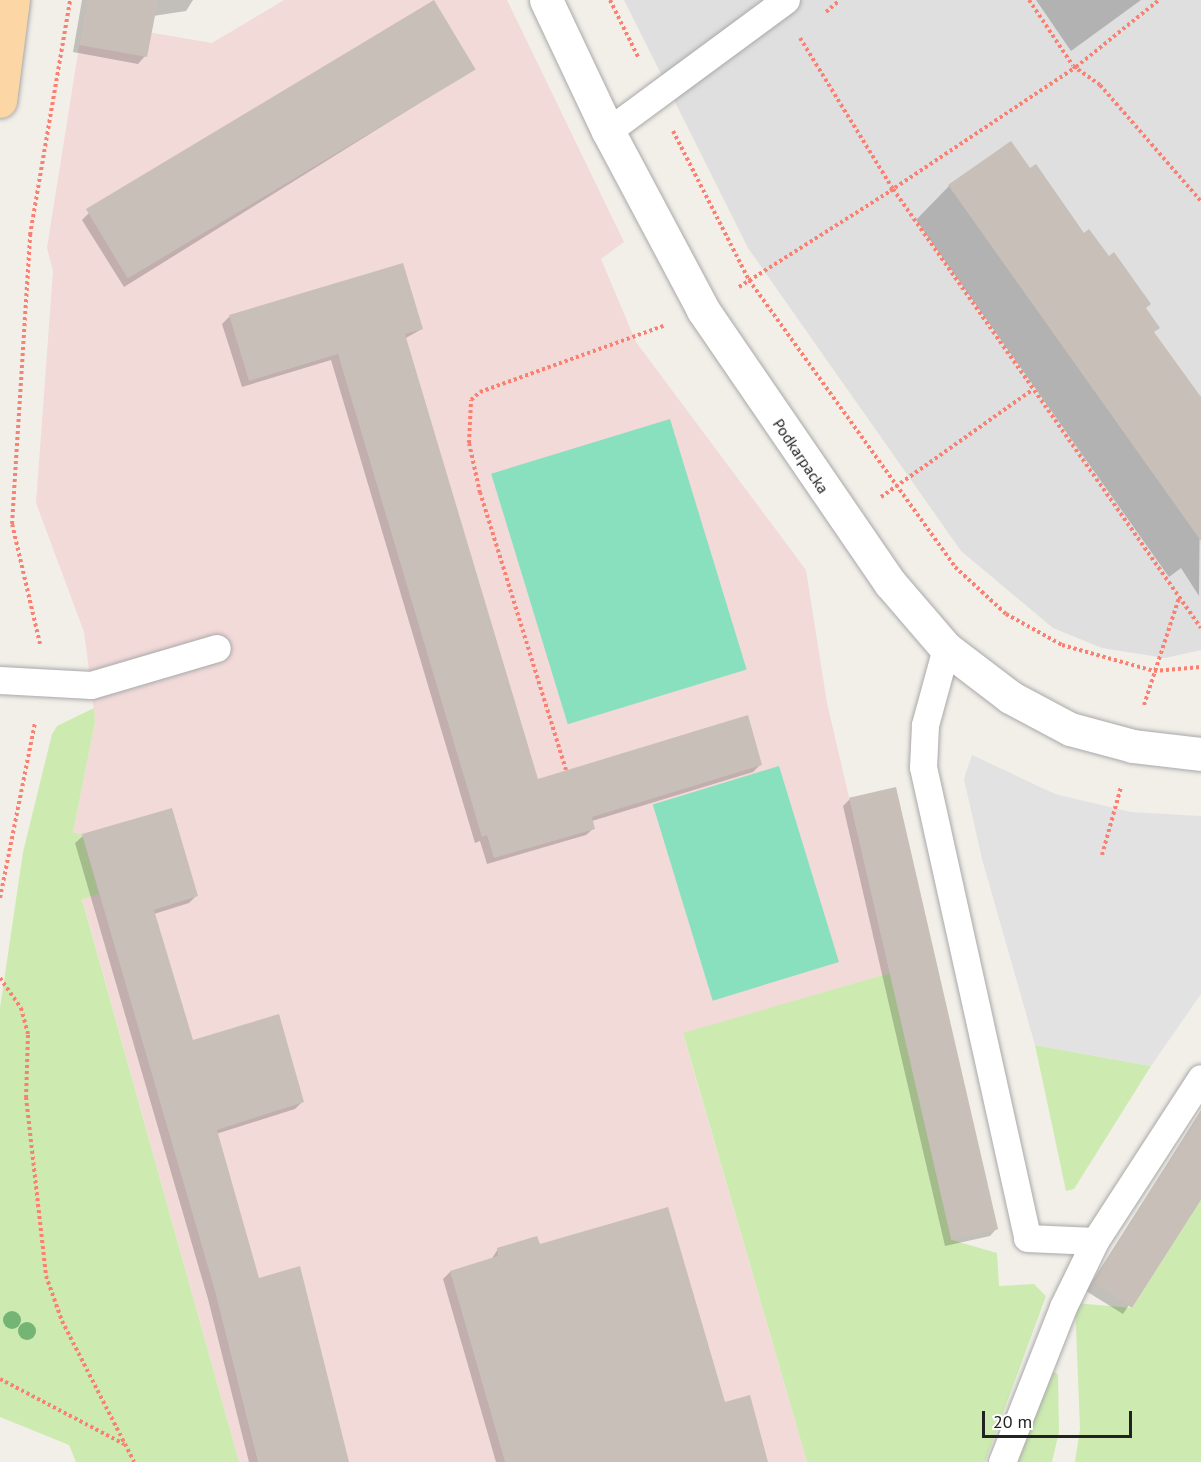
<!DOCTYPE html>
<html>
<head>
<meta charset="utf-8">
<style>
	body { margin:0 }
	#map { position:relative; width:1201px; height:1462px; overflow:hidden; background:#f2efe9; font-family:"PT Sans",sans-serif }
	div>[style] { position:absolute }
	.residential>* { inset:0; background:#e0dfdf }
	.commercial>* { inset:0; background:#f2dad9 }
	.grass>* { inset:0; background:#cdebb0 }
	.pitch>* { inset:0; background:#88e0be; transform-origin:0 0 }
	.parking>* { inset:0; background:#e2e2e2 }
	.shadow>* { inset:0; background:#0003 }
	.building>* { inset:0; background:#c7bfb8; transform-origin:0 0 }
	.path>* { height:4px; margin-top:-2px; transform-origin:0; background:repeating-linear-gradient(90deg,#fa8072 0 3px,transparent 0 6px) }
	.roads { filter:drop-shadow(0 0 2px #a9a9a9) drop-shadow(0 0 2px #a9a9a9) }
	.service>* { height:27px; margin:-13.5px; padding:0 13.5px; transform-origin:13.5px; border-radius:13.5px; background:#fff }
	.minor>* { height:33px; margin:-16.5px; padding:0 16.5px; transform-origin:16.5px; border-radius:16.5px; background:#fff }
	.primary>* { height:33px; margin:-16.5px; padding:0 16.5px; transform-origin:16.5px; border-radius:16.5px; background:#fcd6a4 }
	.trees>* { width:18px; height:18px; margin:-9px; border-radius:50%; background:#74b475 }
	span { translate:-50% -50%; white-space:nowrap; text-align:center; line-height:1.15; -webkit-text-stroke:4.5px #fff; paint-order:stroke }
	.street-label { font-size:16px; color:#222 }
	.scale { position:absolute; left:982px; top:1411px; width:150px; height:27px; box-sizing:border-box; border:3px solid #222; border-top:0; padding-left:8px; font-size:18px; line-height:21px; white-space:nowrap; color:#222; -webkit-text-stroke:4px #fff; paint-order:stroke }
</style>
</head>
<body>
<div id="map">
	<div class="residential">
		<i style="clip-path:polygon(624px 0,1201px 0,1201px 650px,1165px 658px,1102px 648px,1053px 628px,961px 551px,748px 248px)"></i>
	</div>
	<div class="commercial">
		<i style="clip-path:polygon(284px 0,507px 0,624px 242px,601px 259px,636px 342px,806px 570px,827px 703px,890px 973px,683px 1034px,807px 1462px,239px 1462px,82px 898px,99px 894px,73px 833px,95px 722px,91px 685px,84px 632px,36px 503px,53px 271px,47px 248px,83px 21px,212px 43px)"></i>
	</div>
	<div class="grass">
		<i style="clip-path:polygon(94px 708px,95px 722px,73px 833px,82px 834px,99px 894px,82px 899px,239px 1462px,76px 1462px,69px 1445px,0 1417px,0 1008px,23px 852px,52px 734px,57px 726px)"></i>
		<i style="clip-path:polygon(890px 973px,952px 1240px,997px 1253px,999px 1286px,1034px 1284px,1046px 1296px,985px 1462px,807px 1462px,683px 1033px)"></i>
		<i style="clip-path:polygon(1035px 1045px,1151px 1066px,1074px 1189px,1066px 1191px)"></i>
		<i style="clip-path:polygon(1201px 1200px,1201px 1462px,1075px 1462px,1080px 1429px,1075px 1303px,1132px 1308px)"></i>
		<i style="clip-path:polygon(1050px 1371px,1058px 1374px,1059px 1432px,1052px 1462px,1018px 1462px)"></i>
	</div>
	<div class="pitch">
		<i style="left:670px;top:419px;width:262px;height:187px;rotate:73deg"></i>
		<i style="left:779px;top:766px;width:205px;height:132px;rotate:73deg"></i>
	</div>
	<div class="parking">
		<i style="clip-path:polygon(972px 755px,1055px 794px,1131px 812px,1201px 816px,1201px 994px,1151px 1066px,1035px 1045px,982px 859px,964px 779px)"></i>
	</div>
	<div class="shadow">
		<i style="clip-path:polygon(82px 0,193px 0,186px 11px,153px 16px,145px 56px,138px 64px,73px 52px)"></i>
		<i style="clip-path:polygon(1036px 0,1141px 0,1071px 51px)"></i>
		<i style="clip-path:polygon(474px 69px,124px 287px,82px 220px,89px 213px)"></i>
		<i style="clip-path:polygon(1030px 170px,1144px 309px,1153px 333px,1201px 400px,1199px 596px,1181px 568px,1169px 577px,916px 220px,949px 186px)"></i>
		<i style="clip-path:polygon(230px 316px,422px 329px,404px 339px,537px 781px,760px 765px,753px 772px,592px 821px,594px 828px,586px 835px,487px 864px,480px 841px,475px 843px,331px 360px,242px 387px,222px 324px)"></i>
		<i style="clip-path:polygon(850px 799px,997px 1228px,990px 1236px,945px 1246px,843px 806px)"></i>
		<i style="clip-path:polygon(83px 836px,196px 896px,189px 903px,154px 914px,192px 1042px,302px 1102px,295px 1109px,216px 1134px,258px 1280px,348px 1462px,249px 1462px,208px 1299px,75px 843px)"></i>
		<i style="clip-path:polygon(1201px 1111px,1201px 1197px,1123px 1314px,1086px 1291px)"></i>
		<i style="clip-path:polygon(539px 1246px,724px 1404px,766px 1462px,496px 1462px,443px 1279px,450px 1272px,491px 1260px,498px 1249px)"></i>
	</div>
	<div class="building">
		<i style="clip-path:polygon(87px 0,158px 0,147px 57px,79px 45px)"></i>
		<i style="left:434px;top:0;width:81px;height:406px;rotate:59deg"></i>
		<i style="clip-path:polygon(1011px 141px,1030px 168px,1036px 164px,1084px 233px,1089px 229px,1109px 256px,1114px 252px,1151px 304px,1146px 308px,1160px 328px,1154px 332px,1201px 397px,1201px 541px,948px 185px)"></i>
		<i style="clip-path:polygon(403px 263px,423px 329px,405px 334px,538px 779px,748px 715px,762px 765px,592px 817px,595px 829px,494px 858px,487px 835px,482px 837px,338px 354px,249px 381px,229px 315px)"></i>
		<i style="left:896px;top:787px;width:454px;height:48px;rotate:77deg"></i>
		<i style="clip-path:polygon(172px 808px,198px 896px,154px 910px,193px 1040px,279px 1014px,304px 1102px,217px 1130px,259px 1278px,300px 1266px,349px 1462px,258px 1462px,215px 1291px,82px 834px)"></i>
		<i style="clip-path:polygon(1201px 1110px,1201px 1200px,1132px 1308px,1092px 1283px)"></i>
		<i style="clip-path:polygon(668px 1207px,725px 1402px,750px 1395px,768px 1462px,505px 1462px,450px 1271px,498px 1256px,497px 1248px,537px 1236px,540px 1244px)"></i>
	</div>
	<div class="path">
		<i style="left:610px;top:0;width:66px;rotate:63.8deg"></i>
		<i style="left:1029px;top:0;width:79px;rotate:56.3deg"></i>
		<i style="left:1073px;top:66px;width:33px;rotate:35deg"></i>
		<i style="left:1100px;top:85px;width:154px;rotate:49deg"></i>
		<i style="left:826px;top:12px;width:18px;rotate:-41deg"></i>
		<i style="left:800px;top:38px;width:177px;rotate:58.4deg"></i>
		<i style="left:893px;top:189px;width:536px;rotate:54.95deg"></i>
		<i style="left:673px;top:131px;width:167px;rotate:63deg"></i>
		<i style="left:749px;top:280px;width:353px;rotate:54.3deg"></i>
		<i style="left:955px;top:567px;width:69px;rotate:42.7deg"></i>
		<i style="left:1006px;top:614px;width:64px;rotate:29deg"></i>
		<i style="left:1062px;top:645px;width:96px;rotate:15.8deg"></i>
		<i style="left:1154px;top:671px;width:47px;rotate:-4.9deg"></i>
		<i style="left:739px;top:287px;width:179px;rotate:-32.4deg"></i>
		<i style="left:890px;top:191px;width:224px;rotate:-33.7deg"></i>
		<i style="left:1076px;top:67px;width:107px;rotate:-38.9deg"></i>
		<i style="left:881px;top:497px;width:185px;rotate:-35.3deg"></i>
		<i style="left:40px;top:644px;width:123px;rotate:-103.1deg"></i>
		<i style="left:12px;top:524px;width:290px;rotate:-86.4deg"></i>
		<i style="left:30px;top:235px;width:238px;rotate:-80.3deg"></i>
		<i style="left:1144px;top:705px;width:113px;rotate:-71.9deg"></i>
		<i style="left:566px;top:770px;width:290px;rotate:-107.2deg"></i>
		<i style="left:480px;top:493px;width:51px;rotate:-102.4deg"></i>
		<i style="left:469px;top:443px;width:43px;rotate:-87.3deg"></i>
		<i style="left:471px;top:400px;width:12px;rotate:-42deg"></i>
		<i style="left:480px;top:392px;width:195px;rotate:-19.8deg"></i>
		<i style="left:1102px;top:855px;width:71px;rotate:-74.4deg"></i>
		<i style="left:0;top:898px;width:178px;rotate:-78.7deg"></i>
		<i style="left:0;top:978px;width:37px;rotate:55deg"></i>
		<i style="left:21px;top:1008px;width:28px;rotate:75deg"></i>
		<i style="left:28px;top:1035px;width:62px;rotate:91.8deg"></i>
		<i style="left:26px;top:1097px;width:180px;rotate:83.6deg"></i>
		<i style="left:46px;top:1276px;width:48px;rotate:70.4deg"></i>
		<i style="left:62px;top:1321px;width:158px;rotate:62.9deg"></i>
		<i style="left:0;top:1379px;width:140px;rotate:27.7deg"></i>
	</div>
	<div class="roads">
		<div class="service">
			<i style="left:608px;top:131px;width:221px;rotate:-36.4deg"></i>
			<i style="left:946px;top:648px;width:80px;rotate:105.3deg"></i>
			<i style="left:925px;top:725px;width:42px;rotate:92.7deg"></i>
			<i style="left:923px;top:767px;width:482px;rotate:77.5deg"></i>
			<i style="left:1027px;top:1238px;width:68px;rotate:2.5deg"></i>
			<i style="left:1095px;top:1241px;width:194px;rotate:-57deg"></i>
			<i style="left:0;top:680px;width:91px;rotate:3.1deg"></i>
			<i style="left:91px;top:685px;width:131px;rotate:-16.4deg"></i>
			<i style="left:1002px;top:1462px;width:167px;rotate:-68.5deg"></i>
			<i style="left:1063px;top:1307px;width:73px;rotate:-64.1deg"></i>
		</div>
		<div class="minor">
			<i style="left:546px;top:0;width:145px;rotate:64.7deg"></i>
			<i style="left:608px;top:131px;width:203px;rotate:62deg"></i>
			<i style="left:703px;top:310px;width:331px;rotate:55.6deg"></i>
			<i style="left:890px;top:583px;width:86px;rotate:49.3deg"></i>
			<i style="left:946px;top:648px;width:81px;rotate:37.4deg"></i>
			<i style="left:1010px;top:697px;width:68px;rotate:28.1deg"></i>
			<i style="left:1070px;top:729px;width:65px;rotate:15.1deg"></i>
			<i style="left:1133px;top:746px;width:68px;rotate:6.7deg"></i>
		</div>
		<div class="primary">
			<i style="left:0;top:101px;width:102px;rotate:-82.7deg"></i>
		</div>
	</div>
	<div class="trees">
		<i style="left:12px;top:1320px"></i>
		<i style="left:27px;top:1331px"></i>
	</div>
	<div class="street-label">
		<span style="left:801px;top:456px;rotate:56deg">Podkarpacka</span>
	</div>
	<div class="scale">20 m</div>
</div>
</body>
</html>
